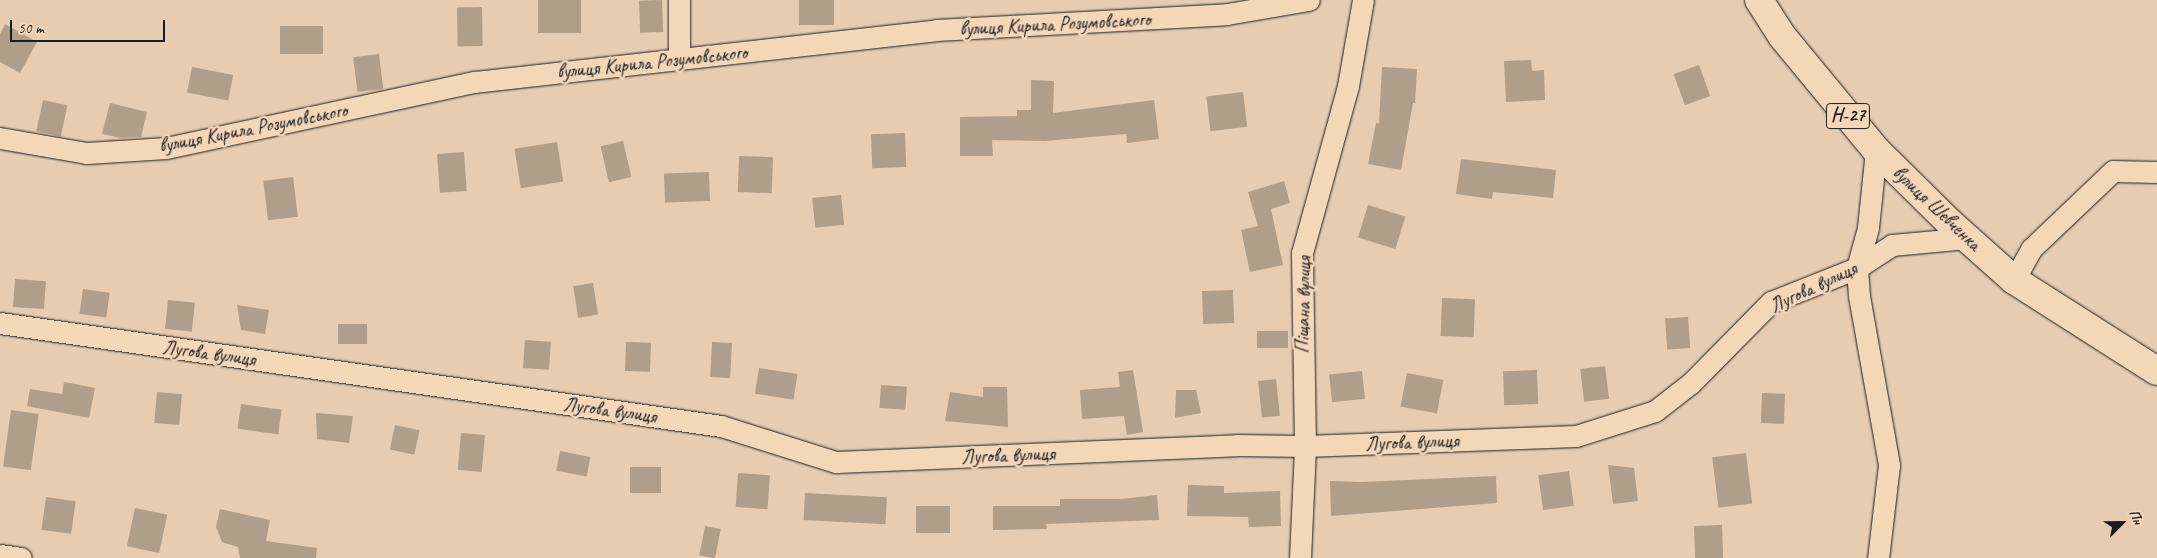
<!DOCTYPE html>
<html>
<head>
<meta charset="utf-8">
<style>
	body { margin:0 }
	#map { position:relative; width:2157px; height:558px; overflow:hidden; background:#e6ccb0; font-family:Caveat,sans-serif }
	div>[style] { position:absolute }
	.building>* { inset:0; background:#b19e89; transform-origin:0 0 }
	.roads { filter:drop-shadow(0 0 1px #1c1c1c) drop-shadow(0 0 1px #1c1c1c) }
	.minor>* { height:21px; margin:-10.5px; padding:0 10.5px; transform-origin:10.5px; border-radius:10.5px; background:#f3d7b9 }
	.primary>* { height:28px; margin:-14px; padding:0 14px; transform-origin:14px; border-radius:14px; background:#f3d7b9 }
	span { translate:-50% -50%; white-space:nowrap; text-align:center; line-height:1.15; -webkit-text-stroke:5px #f3d7b9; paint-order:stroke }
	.shield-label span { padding:1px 4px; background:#f3d7b9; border:1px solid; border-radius:4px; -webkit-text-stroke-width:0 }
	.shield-label { font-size:19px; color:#1c1c1c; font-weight:700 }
	.street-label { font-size:20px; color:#1c1c1c }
	.north { position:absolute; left:2097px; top:498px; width:50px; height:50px; -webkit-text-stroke:4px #f3d7b9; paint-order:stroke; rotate:67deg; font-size:14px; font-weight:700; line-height:20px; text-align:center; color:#1c1c1c }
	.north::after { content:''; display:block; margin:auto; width:18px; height:22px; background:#1c1c1c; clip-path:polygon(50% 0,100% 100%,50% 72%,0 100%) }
	.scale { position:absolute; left:10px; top:20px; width:155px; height:22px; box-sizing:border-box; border:2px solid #1c1c1c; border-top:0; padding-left:6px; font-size:15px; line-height:18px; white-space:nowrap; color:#1c1c1c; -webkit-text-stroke:4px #f3d7b9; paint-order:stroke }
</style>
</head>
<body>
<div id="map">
	<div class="building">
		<i style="left:538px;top:0;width:43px;height:33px"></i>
		<i style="left:662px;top:0;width:32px;height:23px;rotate:88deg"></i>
		<i style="left:799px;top:0;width:35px;height:25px"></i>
		<i style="left:482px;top:7px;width:39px;height:25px;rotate:89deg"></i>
		<i style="clip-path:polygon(5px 24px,37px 42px,20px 73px,0 62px,0 34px)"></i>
		<i style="left:280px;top:26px;width:43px;height:28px"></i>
		<i style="left:379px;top:54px;width:35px;height:26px;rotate:83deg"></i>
		<i style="clip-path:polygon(1531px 60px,1532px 71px,1544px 70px,1545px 100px,1506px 102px,1504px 61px)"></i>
		<i style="left:1699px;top:65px;width:33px;height:27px;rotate:70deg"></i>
		<i style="left:192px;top:67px;width:42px;height:26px;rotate:11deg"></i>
		<i style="clip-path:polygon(1382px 67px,1417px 69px,1415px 103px,1413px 103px,1401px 170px,1368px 164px,1376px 123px,1379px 123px)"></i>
		<i style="clip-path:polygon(1031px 80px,1054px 81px,1053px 113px,1154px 100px,1159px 139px,1127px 143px,1126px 134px,1045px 141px,992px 140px,993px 156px,960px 156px,960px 117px,1017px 116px,1017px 110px,1031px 110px)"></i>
		<i style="left:1243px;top:92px;width:35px;height:37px;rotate:83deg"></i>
		<i style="left:43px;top:100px;width:25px;height:32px;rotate:12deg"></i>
		<i style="clip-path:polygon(110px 103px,147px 112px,141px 137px,121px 138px,102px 134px)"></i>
		<i style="left:905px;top:133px;width:34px;height:34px;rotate:88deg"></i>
		<i style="left:623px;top:141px;width:37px;height:23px;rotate:77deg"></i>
		<i style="left:557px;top:142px;width:40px;height:43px;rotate:81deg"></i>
		<i style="left:464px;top:152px;width:39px;height:27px;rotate:86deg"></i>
		<i style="left:739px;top:156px;width:34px;height:36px;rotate:2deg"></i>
		<i style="clip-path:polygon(1461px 159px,1556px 170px,1553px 198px,1493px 192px,1492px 199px,1456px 194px)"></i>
		<i style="left:709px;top:172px;width:29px;height:45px;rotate:88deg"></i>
		<i style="left:293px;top:177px;width:40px;height:30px;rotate:83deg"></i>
		<i style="clip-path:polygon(1284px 181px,1290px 203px,1271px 209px,1283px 265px,1250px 272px,1241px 230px,1258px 226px,1248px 192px)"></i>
		<i style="left:841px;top:195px;width:30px;height:29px;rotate:84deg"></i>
		<i style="left:1368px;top:205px;width:39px;height:34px;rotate:17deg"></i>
		<i style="left:15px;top:279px;width:31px;height:28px;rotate:4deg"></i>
		<i style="left:593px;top:283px;width:32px;height:20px;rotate:81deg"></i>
		<i style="left:83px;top:289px;width:27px;height:25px;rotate:8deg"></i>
		<i style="left:1233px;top:290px;width:33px;height:31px;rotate:88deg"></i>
		<i style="left:1442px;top:298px;width:33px;height:38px;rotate:2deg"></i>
		<i style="left:168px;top:300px;width:27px;height:29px;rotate:6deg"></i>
		<i style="clip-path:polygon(237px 305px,269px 310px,265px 334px,241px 330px)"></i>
		<i style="left:1688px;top:317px;width:31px;height:23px;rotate:86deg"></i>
		<i style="left:338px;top:324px;width:29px;height:20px"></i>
		<i style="left:1257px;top:331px;width:31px;height:17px"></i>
		<i style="left:525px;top:340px;width:26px;height:28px;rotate:4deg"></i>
		<i style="left:626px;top:342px;width:25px;height:29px;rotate:2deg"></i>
		<i style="left:712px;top:342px;width:20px;height:35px;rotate:3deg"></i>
		<i style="left:1605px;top:366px;width:33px;height:25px;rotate:83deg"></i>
		<i style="left:759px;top:368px;width:39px;height:26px;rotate:9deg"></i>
		<i style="clip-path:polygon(1133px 370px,1143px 432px,1127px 435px,1124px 416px,1082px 419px,1080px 390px,1120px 387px,1118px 372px)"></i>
		<i style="left:1537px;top:370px;width:34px;height:34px;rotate:88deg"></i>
		<i style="left:1362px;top:371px;width:28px;height:33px;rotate:84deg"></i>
		<i style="left:1407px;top:373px;width:37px;height:34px;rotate:11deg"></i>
		<i style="left:1276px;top:379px;width:37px;height:18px;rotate:84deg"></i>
		<i style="clip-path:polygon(64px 382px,95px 388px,89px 418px,27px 406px,30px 389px,62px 394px)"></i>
		<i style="left:881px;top:385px;width:26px;height:23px;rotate:4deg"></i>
		<i style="clip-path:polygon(983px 387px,1007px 387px,1008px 427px,945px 421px,950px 392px,983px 397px)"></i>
		<i style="clip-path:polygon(1176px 390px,1196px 390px,1201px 413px,1175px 418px)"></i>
		<i style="left:157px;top:392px;width:25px;height:31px;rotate:5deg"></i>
		<i style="left:1762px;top:393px;width:23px;height:30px;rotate:2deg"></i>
		<i style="left:241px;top:404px;width:41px;height:25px;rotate:8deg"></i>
		<i style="left:11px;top:410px;width:28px;height:57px;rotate:8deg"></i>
		<i style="clip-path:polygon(316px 413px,353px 416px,349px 443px,317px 439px)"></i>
		<i style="left:395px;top:425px;width:25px;height:25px;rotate:12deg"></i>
		<i style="left:461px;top:433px;width:24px;height:37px;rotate:5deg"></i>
		<i style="left:560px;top:451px;width:31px;height:20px;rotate:11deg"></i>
		<i style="left:1746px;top:453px;width:51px;height:34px;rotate:83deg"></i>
		<i style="clip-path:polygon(1608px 465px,1634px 468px,1638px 501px,1613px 504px)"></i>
		<i style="left:630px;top:467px;width:31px;height:26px"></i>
		<i style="left:1569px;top:471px;width:35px;height:31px;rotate:82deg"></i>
		<i style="left:738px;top:473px;width:32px;height:34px;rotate:4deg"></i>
		<i style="clip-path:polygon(1496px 476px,1497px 503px,1331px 516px,1330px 481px,1361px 482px)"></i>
		<i style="clip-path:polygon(1188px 485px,1224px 486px,1224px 493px,1280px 491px,1281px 526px,1249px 527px,1248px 517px,1187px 516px)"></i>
		<i style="left:805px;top:493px;width:82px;height:27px;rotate:3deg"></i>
		<i style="clip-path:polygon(1157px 495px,1159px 520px,1046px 524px,1047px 529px,993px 530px,993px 506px,1060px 506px,1060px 499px,1121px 499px)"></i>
		<i style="left:46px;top:497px;width:30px;height:33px;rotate:8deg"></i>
		<i style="left:916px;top:506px;width:34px;height:27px"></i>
		<i style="left:135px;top:508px;width:33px;height:39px;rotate:12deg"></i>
		<i style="clip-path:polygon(220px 509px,270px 520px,266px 541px,317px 548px,316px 558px,240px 558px,238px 547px,222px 542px,216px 527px)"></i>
		<i style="left:1722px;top:525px;width:33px;height:28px;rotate:88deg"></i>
		<i style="left:705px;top:526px;width:16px;height:30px;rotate:11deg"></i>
	</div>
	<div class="roads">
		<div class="minor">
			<i style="left:679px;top:59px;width:59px;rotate:-90deg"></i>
			<i style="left:0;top:138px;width:88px;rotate:9.8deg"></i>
			<i style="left:87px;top:153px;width:79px;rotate:-3.6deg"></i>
			<i style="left:166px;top:148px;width:316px;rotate:-12.1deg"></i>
			<i style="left:475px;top:82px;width:464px;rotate:-6.4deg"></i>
			<i style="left:936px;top:30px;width:291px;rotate:-3.1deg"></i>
			<i style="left:1227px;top:14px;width:83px;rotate:-9.7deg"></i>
			<i style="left:1876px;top:150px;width:78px;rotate:95.9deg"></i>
			<i style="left:1868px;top:228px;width:41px;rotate:105.4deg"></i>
			<i style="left:1857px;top:268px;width:28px;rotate:86deg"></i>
			<i style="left:1859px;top:296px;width:172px;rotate:79.9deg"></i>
			<i style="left:1889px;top:465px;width:94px;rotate:96.7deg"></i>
			<i style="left:2014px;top:280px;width:35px;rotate:-61deg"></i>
			<i style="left:2031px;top:249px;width:113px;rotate:-43.6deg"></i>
			<i style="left:2113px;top:171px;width:44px;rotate:1.3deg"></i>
			<i style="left:0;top:323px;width:728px;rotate:8.13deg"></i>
			<i style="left:721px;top:426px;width:121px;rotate:17.4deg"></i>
			<i style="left:836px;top:462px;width:401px;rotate:-2.4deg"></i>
			<i style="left:1237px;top:445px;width:68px;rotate:0.8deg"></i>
			<i style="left:1305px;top:446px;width:271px;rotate:-2.1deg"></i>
			<i style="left:1576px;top:436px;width:83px;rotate:-17.6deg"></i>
			<i style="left:1655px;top:411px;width:46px;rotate:-37.9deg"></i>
			<i style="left:1691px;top:383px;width:114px;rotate:-45.4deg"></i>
			<i style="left:1771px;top:302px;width:92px;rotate:-21.6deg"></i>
			<i style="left:1857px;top:268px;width:42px;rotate:-33.3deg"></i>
			<i style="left:1892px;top:245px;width:75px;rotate:-5.3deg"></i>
			<i style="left:0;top:555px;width:21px;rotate:8deg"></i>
			<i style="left:1300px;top:558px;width:112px;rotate:-87.4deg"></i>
			<i style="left:1305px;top:446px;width:193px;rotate:-90.9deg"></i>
			<i style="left:1302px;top:253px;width:173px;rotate:-74.6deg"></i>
			<i style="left:1348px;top:86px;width:87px;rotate:-80.1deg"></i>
		</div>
		<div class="primary">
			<i style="left:1759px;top:0;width:43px;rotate:57.4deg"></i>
			<i style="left:1782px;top:36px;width:148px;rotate:50.5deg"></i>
			<i style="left:1876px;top:150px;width:104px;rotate:44.6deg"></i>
			<i style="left:1950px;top:223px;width:86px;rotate:41.7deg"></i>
			<i style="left:2014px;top:280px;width:169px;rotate:32.5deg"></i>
		</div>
	</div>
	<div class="shield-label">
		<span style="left:1848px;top:116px">Н-27</span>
	</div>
	<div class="street-label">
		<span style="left:1055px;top:24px;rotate:-3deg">вулиця Кирила Розумовського</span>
		<span style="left:652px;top:62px;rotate:-6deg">вулиця Кирила Розумовського</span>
		<span style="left:253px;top:128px;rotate:-11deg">вулиця Кирила Розумовського</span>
		<span style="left:1937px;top:208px;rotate:43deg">вулиця Шевченка</span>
		<span style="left:1813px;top:287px;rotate:-25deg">Лугова вулиця</span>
		<span style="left:1303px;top:305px;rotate:-89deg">Піщана вулиця</span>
		<span style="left:209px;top:353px;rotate:8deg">Лугова вулиця</span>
		<span style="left:610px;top:410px;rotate:8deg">Лугова вулиця</span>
		<span style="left:1412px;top:442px;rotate:-2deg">Лугова вулиця</span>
		<span style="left:1008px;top:455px;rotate:-2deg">Лугова вулиця</span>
	</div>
	<div class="north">Пн</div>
	<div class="scale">50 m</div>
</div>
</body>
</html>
